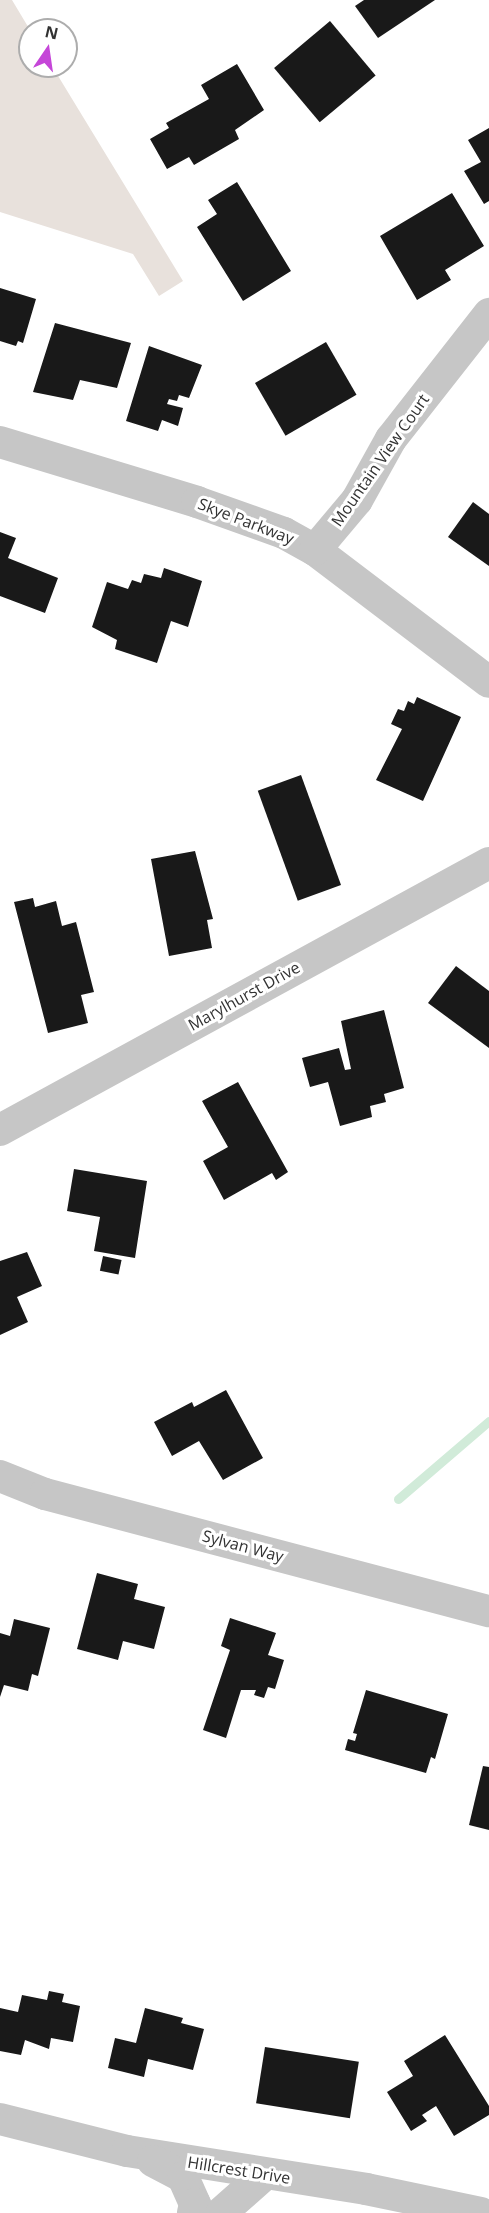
<!DOCTYPE html>
<html>
<head>
<meta charset="utf-8">
<style>
	body { margin:0 }
	#map { position:relative; width:489px; height:2213px; overflow:hidden; background:#fff; font-family:"Open Sans",sans-serif }
	div>[style] { position:absolute }
	.green>* { inset:0; background:#e8e1dc }
	.stream>* { height:9px; margin:-4.5px; padding:0 4.5px; transform-origin:4.5px; border-radius:4.5px; background:#d1ebd9 }
	.building>* { inset:0; background:#191919; transform-origin:0 0 }
	.minor>* { height:32px; margin:-16px; padding:0 16px; transform-origin:16px; border-radius:16px; background:#c6c6c6 }
	span { translate:-50% -50%; white-space:nowrap; text-align:center; line-height:1.15; -webkit-text-stroke:6px #fff; paint-order:stroke }
	.street-label { font-size:16px; color:#323232 }
	.north { position:absolute; left:18px; top:18px; width:60px; height:60px; box-sizing:border-box; background:#fff; border:2px solid #adadad; border-radius:50%; rotate:13deg; font-size:16px; font-weight:700; line-height:24px; text-align:center; color:#323232 }
	.north::after { content:''; display:block; margin:auto; width:21px; height:27px; background:#c546d8; clip-path:polygon(50% 0,100% 100%,50% 72%,0 100%) }
</style>
</head>
<body>
<div id="map">
	<div class="green">
		<i style="clip-path:polygon(0 0,12px 0,30px 30px,30px 66px,52px 66px,183px 281px,159px 296px,133px 254px,0 212px)"></i>
	</div>
	<div class="stream">
		<i style="left:398px;top:1499px;width:120px;rotate:-40.6deg"></i>
	</div>
	<div class="building">
		<i style="clip-path:polygon(364px 0,435px 0,378px 38px,355px 6px)"></i>
		<i style="left:330px;top:21px;width:71px;height:73px;rotate:50deg"></i>
		<i style="clip-path:polygon(237px 64px,264px 110px,235px 130px,239px 139px,194px 165px,189px 157px,167px 169px,150px 139px,169px 128px,166px 123px,209px 99px,201px 85px)"></i>
		<i style="clip-path:polygon(489px 128px,489px 201px,484px 204px,464px 171px,481px 162px,468px 140px)"></i>
		<i style="clip-path:polygon(237px 182px,291px 271px,243px 301px,197px 227px,217px 214px,208px 200px)"></i>
		<i style="clip-path:polygon(452px 193px,484px 246px,445px 270px,451px 280px,417px 300px,380px 236px)"></i>
		<i style="clip-path:polygon(0 288px,36px 299px,23px 343px,18px 341px,16px 346px,0 341px)"></i>
		<i style="clip-path:polygon(55px 323px,131px 343px,117px 388px,80px 380px,73px 400px,33px 392px)"></i>
		<i style="left:326px;top:342px;width:61px;height:82px;rotate:60deg"></i>
		<i style="clip-path:polygon(149px 346px,202px 365px,189px 398px,179px 395px,177px 401px,169px 399px,167px 404px,183px 408px,178px 426px,162px 420px,158px 431px,126px 421px)"></i>
		<i style="clip-path:polygon(473px 502px,489px 514px,489px 566px,448px 537px)"></i>
		<i style="clip-path:polygon(0 532px,16px 538px,8px 558px,58px 578px,45px 613px,0 596px)"></i>
		<i style="clip-path:polygon(164px 568px,202px 581px,188px 627px,171px 621px,157px 663px,115px 649px,117px 640px,92px 627px,107px 582px,128px 589px,132px 580px,141px 583px,144px 574px,161px 578px)"></i>
		<i style="clip-path:polygon(417px 697px,461px 717px,423px 801px,376px 780px,402px 729px,391px 724px,398px 709px,404px 711px,408px 701px,414px 704px)"></i>
		<i style="left:301px;top:775px;width:117px;height:46px;rotate:70deg"></i>
		<i style="clip-path:polygon(195px 851px,213px 919px,207px 920px,212px 948px,169px 956px,151px 859px)"></i>
		<i style="clip-path:polygon(33px 898px,35px 907px,56px 901px,62px 926px,76px 922px,94px 992px,81px 995px,88px 1023px,48px 1033px,14px 902px)"></i>
		<i style="clip-path:polygon(456px 966px,489px 991px,489px 1048px,428px 1003px)"></i>
		<i style="clip-path:polygon(384px 1010px,404px 1088px,384px 1094px,386px 1102px,370px 1106px,372px 1117px,340px 1126px,328px 1082px,310px 1087px,302px 1058px,339px 1048px,345px 1070px,351px 1069px,341px 1021px)"></i>
		<i style="clip-path:polygon(238px 1082px,288px 1172px,276px 1180px,272px 1173px,224px 1200px,203px 1161px,228px 1147px,202px 1101px)"></i>
		<i style="clip-path:polygon(74px 1169px,147px 1181px,135px 1258px,94px 1251px,100px 1217px,67px 1211px)"></i>
		<i style="clip-path:polygon(27px 1252px,42px 1286px,17px 1297px,28px 1322px,0 1335px,0 1261px)"></i>
		<i style="left:103px;top:1256px;width:19px;height:15px;rotate:12deg"></i>
		<i style="clip-path:polygon(226px 1390px,263px 1458px,223px 1480px,199px 1441px,172px 1456px,154px 1422px,192px 1402px,194px 1407px)"></i>
		<i style="clip-path:polygon(97px 1573px,138px 1584px,134px 1599px,165px 1607px,154px 1649px,123px 1641px,118px 1660px,77px 1649px)"></i>
		<i style="clip-path:polygon(230px 1618px,276px 1633px,268px 1655px,284px 1660px,275px 1689px,268px 1687px,264px 1698px,254px 1695px,256px 1690px,241px 1690px,226px 1738px,203px 1730px,230px 1650px,221px 1646px)"></i>
		<i style="clip-path:polygon(14px 1619px,50px 1628px,38px 1676px,32px 1674px,28px 1691px,4px 1685px,0 1697px,0 1633px,10px 1636px)"></i>
		<i style="clip-path:polygon(366px 1690px,448px 1714px,435px 1759px,431px 1757px,426px 1773px,345px 1750px,348px 1739px,355px 1741px,357px 1734px,353px 1733px)"></i>
		<i style="clip-path:polygon(483px 1766px,489px 1767px,489px 1830px,469px 1825px)"></i>
		<i style="clip-path:polygon(49px 1991px,64px 1994px,62px 2002px,80px 2006px,73px 2042px,51px 2038px,49px 2049px,25px 2040px,21px 2055px,0 2051px,0 2008px,18px 2012px,22px 1995px,47px 2000px)"></i>
		<i style="clip-path:polygon(145px 2008px,183px 2018px,181px 2023px,204px 2029px,193px 2070px,148px 2059px,144px 2077px,108px 2068px,115px 2038px,136px 2043px)"></i>
		<i style="clip-path:polygon(445px 2035px,489px 2106px,489px 2115px,454px 2136px,436px 2106px,422px 2115px,427px 2121px,411px 2131px,387px 2092px,413px 2076px,404px 2061px)"></i>
		<i style="left:265px;top:2047px;width:95px;height:57px;rotate:9deg"></i>
	</div>
	<div class="minor">
		<i style="left:0;top:442px;width:206px;rotate:16.9deg"></i>
		<i style="left:197px;top:502px;width:92px;rotate:19.6deg"></i>
		<i style="left:284px;top:533px;width:35px;rotate:29deg"></i>
		<i style="left:315px;top:550px;width:218px;rotate:37.2deg"></i>
		<i style="left:315px;top:550px;width:65px;rotate:-50deg"></i>
		<i style="left:357px;top:500px;width:70px;rotate:-60.9deg"></i>
		<i style="left:391px;top:439px;width:159px;rotate:-51.9deg"></i>
		<i style="left:0;top:1130px;width:557px;rotate:-28.64deg"></i>
		<i style="left:0;top:1476px;width:48px;rotate:21.8deg"></i>
		<i style="left:45px;top:1494px;width:459px;rotate:14.8deg"></i>
		<i style="left:0;top:2119px;width:131px;rotate:14.1deg"></i>
		<i style="left:127px;top:2151px;width:242px;rotate:9deg"></i>
		<i style="left:366px;top:2189px;width:117px;rotate:11.8deg"></i>
		<i style="left:153px;top:2161px;width:34px;rotate:28deg"></i>
		<i style="left:183px;top:2177px;width:30px;rotate:66deg"></i>
		<i style="left:195px;top:2204px;width:9px;rotate:103deg"></i>
		<i style="left:221px;top:2213px;width:57px;rotate:-41.5deg"></i>
	</div>
	<div class="street-label">
		<span style="left:380px;top:460px;rotate:-55deg">Mountain View Court</span>
		<span style="left:246px;top:521px;rotate:21deg">Skye Parkway</span>
		<span style="left:244px;top:996px;rotate:-29deg">Marylhurst Drive</span>
		<span style="left:243px;top:1546px;rotate:15deg">Sylvan Way</span>
		<span style="left:239px;top:2170px;rotate:9deg">Hillcrest Drive</span>
	</div>
	<div class="north">N</div>
</div>
</body>
</html>
